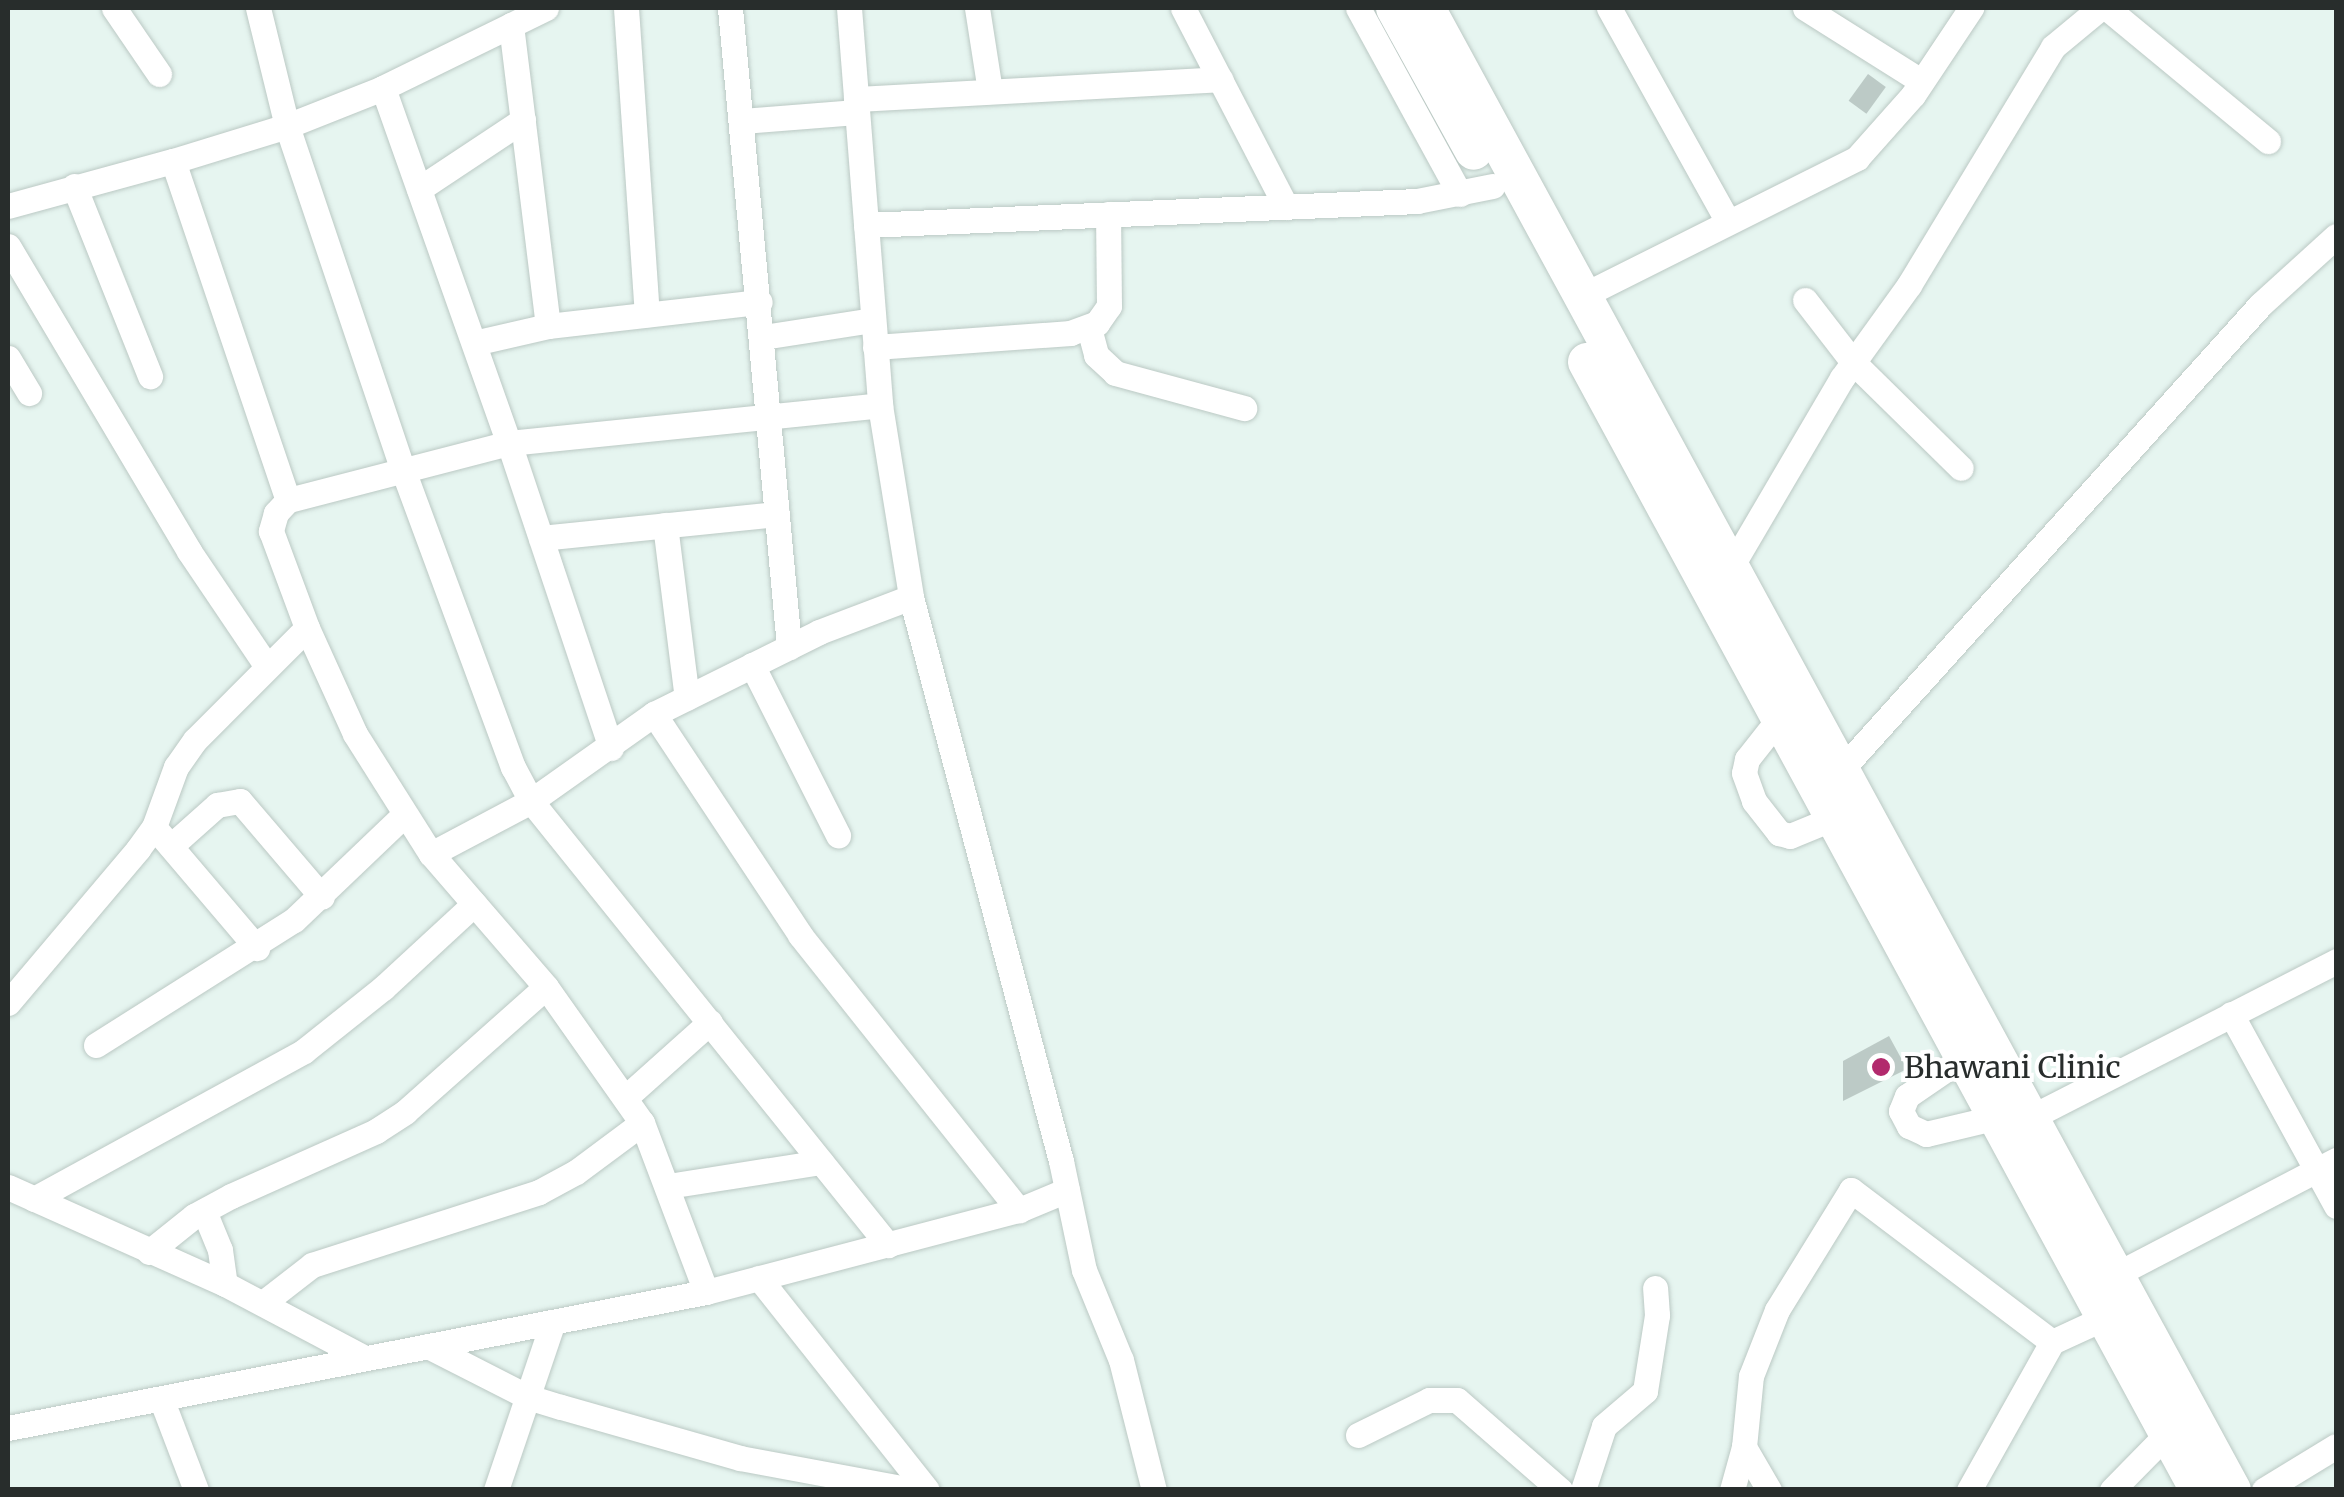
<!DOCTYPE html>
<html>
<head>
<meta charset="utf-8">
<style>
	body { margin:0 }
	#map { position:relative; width:2344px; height:1497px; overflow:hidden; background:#e6f5f0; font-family:Merriweather,serif }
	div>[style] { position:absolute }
	.building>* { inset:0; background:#bccac6; transform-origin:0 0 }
	.roads { filter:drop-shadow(0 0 2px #bbc9c4) drop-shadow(0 0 2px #bbc9c4) }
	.minor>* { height:25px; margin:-12.5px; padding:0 12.5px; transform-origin:12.5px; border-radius:12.5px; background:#fff }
	.highway>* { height:38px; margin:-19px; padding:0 19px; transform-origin:19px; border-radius:19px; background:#fff }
	.dots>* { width:28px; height:28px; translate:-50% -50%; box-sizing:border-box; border:5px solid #fff; border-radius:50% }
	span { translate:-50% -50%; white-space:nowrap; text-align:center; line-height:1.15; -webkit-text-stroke:8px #fff; paint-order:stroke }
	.poi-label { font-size:30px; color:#282d2c }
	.left { translate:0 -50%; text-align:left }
	.frame { position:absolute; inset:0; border:10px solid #282d2c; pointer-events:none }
</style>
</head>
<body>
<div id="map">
	<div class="building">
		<i style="left:1868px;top:74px;width:22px;height:33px;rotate:36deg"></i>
		<i style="clip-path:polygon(1889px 1036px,1907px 1069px,1843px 1101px,1843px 1061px)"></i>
	</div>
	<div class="roads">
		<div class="minor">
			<i style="left:114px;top:8px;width:80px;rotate:55.7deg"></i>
			<i style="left:258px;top:8px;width:122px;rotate:76.2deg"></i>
			<i style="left:287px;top:126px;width:119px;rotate:162.9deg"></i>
			<i style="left:173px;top:161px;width:358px;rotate:71.3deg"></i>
			<i style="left:546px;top:8px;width:182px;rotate:153.9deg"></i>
			<i style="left:383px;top:88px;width:103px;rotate:158.4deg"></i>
			<i style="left:287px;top:126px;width:363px;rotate:71.4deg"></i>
			<i style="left:403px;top:470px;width:317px;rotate:69.7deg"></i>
			<i style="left:513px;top:767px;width:38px;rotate:62deg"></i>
			<i style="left:531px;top:801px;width:570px;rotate:51.2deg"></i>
			<i style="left:626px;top:8px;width:307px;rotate:86.1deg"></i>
			<i style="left:730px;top:8px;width:642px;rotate:84.72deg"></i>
			<i style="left:849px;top:8px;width:398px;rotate:85.5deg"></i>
			<i style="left:880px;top:405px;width:194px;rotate:80.8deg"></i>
			<i style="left:911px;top:597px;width:584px;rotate:75.11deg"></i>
			<i style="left:1061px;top:1161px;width:111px;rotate:78.1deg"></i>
			<i style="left:1084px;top:1270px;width:97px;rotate:67.7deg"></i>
			<i style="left:1121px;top:1360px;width:134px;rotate:75.8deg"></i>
			<i style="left:977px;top:8px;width:84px;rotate:81.1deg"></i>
			<i style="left:1183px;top:8px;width:224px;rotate:62.6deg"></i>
			<i style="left:1358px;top:8px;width:212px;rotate:61.3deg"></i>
			<i style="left:1609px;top:8px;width:245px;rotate:60.9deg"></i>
			<i style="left:1805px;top:8px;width:137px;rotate:32.2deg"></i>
			<i style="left:2107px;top:8px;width:209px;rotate:39.6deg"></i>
			<i style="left:511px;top:25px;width:303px;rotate:83deg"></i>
			<i style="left:383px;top:88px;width:377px;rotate:70.5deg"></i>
			<i style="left:509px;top:443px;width:228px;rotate:165.5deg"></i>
			<i style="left:288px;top:500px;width:18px;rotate:133deg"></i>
			<i style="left:276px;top:513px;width:19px;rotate:106deg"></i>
			<i style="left:271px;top:531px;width:103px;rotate:69.6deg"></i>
			<i style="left:307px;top:628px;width:116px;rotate:65.6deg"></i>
			<i style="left:355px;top:734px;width:142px;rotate:57.7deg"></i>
			<i style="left:856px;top:99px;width:365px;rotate:-3.1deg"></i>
			<i style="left:742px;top:121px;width:115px;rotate:-4.5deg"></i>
			<i style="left:74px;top:186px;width:205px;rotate:68.2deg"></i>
			<i style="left:419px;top:189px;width:125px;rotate:-33.6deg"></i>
			<i style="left:8px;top:206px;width:171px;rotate:-15.3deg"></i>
			<i style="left:866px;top:225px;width:552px;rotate:-2.49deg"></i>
			<i style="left:1417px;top:201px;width:77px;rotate:-11.2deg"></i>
			<i style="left:8px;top:246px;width:355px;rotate:59.3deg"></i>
			<i style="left:189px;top:551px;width:138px;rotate:56deg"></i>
			<i style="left:1580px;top:297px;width:310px;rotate:-26.6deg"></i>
			<i style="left:1857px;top:158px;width:84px;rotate:-48.4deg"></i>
			<i style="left:1913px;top:95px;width:105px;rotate:-56.3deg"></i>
			<i style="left:1805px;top:300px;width:78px;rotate:52.3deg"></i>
			<i style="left:1853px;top:362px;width:151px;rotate:44.5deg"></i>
			<i style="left:1089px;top:328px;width:28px;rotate:75deg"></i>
			<i style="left:1096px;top:355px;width:26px;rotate:43deg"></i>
			<i style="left:1115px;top:373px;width:134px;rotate:15.2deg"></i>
			<i style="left:763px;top:337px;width:111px;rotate:-8.8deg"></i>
			<i style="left:474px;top:343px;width:76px;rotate:-12.9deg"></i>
			<i style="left:548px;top:326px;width:213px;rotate:-6.5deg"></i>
			<i style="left:875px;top:347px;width:196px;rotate:-4.1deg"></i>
			<i style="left:1070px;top:333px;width:29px;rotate:-20deg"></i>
			<i style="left:1097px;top:323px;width:21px;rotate:-55deg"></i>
			<i style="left:1109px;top:306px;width:92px;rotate:-90.6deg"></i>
			<i style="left:8px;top:358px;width:41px;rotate:59deg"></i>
			<i style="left:665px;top:525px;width:174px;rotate:82.8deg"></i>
			<i style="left:541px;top:538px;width:237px;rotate:-5.8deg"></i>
			<i style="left:1731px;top:567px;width:219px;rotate:-59.6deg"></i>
			<i style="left:1842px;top:378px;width:115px;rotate:-54.2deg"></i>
			<i style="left:1909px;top:285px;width:278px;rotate:-58.8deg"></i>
			<i style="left:2053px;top:47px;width:61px;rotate:-39.7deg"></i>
			<i style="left:752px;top:665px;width:191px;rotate:63.2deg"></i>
			<i style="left:654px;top:714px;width:184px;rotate:-26.4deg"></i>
			<i style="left:819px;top:632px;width:98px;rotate:-20.8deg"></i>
			<i style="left:1781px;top:716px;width:55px;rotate:128.3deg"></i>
			<i style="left:1747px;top:759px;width:14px;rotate:102deg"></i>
			<i style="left:1744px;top:773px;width:30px;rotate:70deg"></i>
			<i style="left:1754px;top:801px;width:41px;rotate:52deg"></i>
			<i style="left:1779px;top:833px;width:11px;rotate:15deg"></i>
			<i style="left:1790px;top:836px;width:50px;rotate:-22.4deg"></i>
			<i style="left:611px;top:748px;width:322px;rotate:-108.5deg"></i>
			<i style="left:509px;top:443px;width:373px;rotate:-5.8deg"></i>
			<i style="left:1841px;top:770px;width:627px;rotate:-47.97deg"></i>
			<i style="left:2261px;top:304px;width:101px;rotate:-42.2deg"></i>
			<i style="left:160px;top:834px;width:150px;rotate:49.6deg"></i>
			<i style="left:171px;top:846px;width:62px;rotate:-41.7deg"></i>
			<i style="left:217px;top:805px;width:23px;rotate:-10deg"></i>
			<i style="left:240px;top:801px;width:126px;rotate:49.5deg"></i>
			<i style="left:8px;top:1003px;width:202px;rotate:-49.8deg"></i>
			<i style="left:138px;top:849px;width:27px;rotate:-54deg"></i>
			<i style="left:154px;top:827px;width:64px;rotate:-69.9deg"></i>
			<i style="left:176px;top:767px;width:33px;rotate:-55deg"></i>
			<i style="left:195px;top:740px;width:158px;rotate:-45deg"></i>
			<i style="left:2231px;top:1014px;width:219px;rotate:61.3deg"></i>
			<i style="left:96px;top:1045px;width:234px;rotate:-32.3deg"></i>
			<i style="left:294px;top:920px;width:152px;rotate:-43.7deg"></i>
			<i style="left:1964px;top:1057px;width:69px;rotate:145.6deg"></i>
			<i style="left:1907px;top:1096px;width:16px;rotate:112deg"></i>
			<i style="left:1901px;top:1111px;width:17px;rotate:62deg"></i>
			<i style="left:1909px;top:1126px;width:19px;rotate:25deg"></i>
			<i style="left:1926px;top:1134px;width:86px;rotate:-13.4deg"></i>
			<i style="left:625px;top:1098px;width:114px;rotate:-41.8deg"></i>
			<i style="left:2016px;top:1125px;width:360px;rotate:-27.1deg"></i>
			<i style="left:668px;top:1186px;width:155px;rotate:-8.9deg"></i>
			<i style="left:8px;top:1187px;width:238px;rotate:24.1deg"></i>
			<i style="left:225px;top:1284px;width:154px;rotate:27.9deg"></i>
			<i style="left:34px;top:1199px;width:308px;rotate:-28.7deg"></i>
			<i style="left:304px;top:1051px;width:101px;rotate:-38.6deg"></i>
			<i style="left:383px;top:988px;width:124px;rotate:-42.7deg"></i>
			<i style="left:204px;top:1211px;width:42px;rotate:67.7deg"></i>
			<i style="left:220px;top:1250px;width:34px;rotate:82deg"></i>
			<i style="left:149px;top:1252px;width:58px;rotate:-38.7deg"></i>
			<i style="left:194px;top:1216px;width:42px;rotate:-28.4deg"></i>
			<i style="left:231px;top:1196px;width:159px;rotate:-24.1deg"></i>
			<i style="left:376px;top:1131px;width:35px;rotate:-33deg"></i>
			<i style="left:405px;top:1112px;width:188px;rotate:-41.6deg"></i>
			<i style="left:2115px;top:1275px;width:249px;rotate:-27.5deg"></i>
			<i style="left:759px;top:1278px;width:270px;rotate:51.6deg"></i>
			<i style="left:706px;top:1292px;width:181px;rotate:-110.7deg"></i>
			<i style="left:642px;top:1123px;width:166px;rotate:-125.2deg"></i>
			<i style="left:546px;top:987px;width:176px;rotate:-130.8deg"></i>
			<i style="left:431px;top:854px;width:113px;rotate:-27.9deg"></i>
			<i style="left:531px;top:801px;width:151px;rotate:-35.3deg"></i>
			<i style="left:654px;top:714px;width:265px;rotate:56.5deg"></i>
			<i style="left:800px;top:935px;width:352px;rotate:51.5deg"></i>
			<i style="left:263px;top:1303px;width:62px;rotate:-37.8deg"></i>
			<i style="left:312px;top:1265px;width:238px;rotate:-17.8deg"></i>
			<i style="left:539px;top:1192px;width:42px;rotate:-28.4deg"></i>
			<i style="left:576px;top:1172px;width:82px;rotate:-36.6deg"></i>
			<i style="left:428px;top:1346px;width:112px;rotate:27deg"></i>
			<i style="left:528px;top:1397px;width:34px;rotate:17deg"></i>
			<i style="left:561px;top:1407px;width:186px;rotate:15.9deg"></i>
			<i style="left:740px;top:1458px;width:175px;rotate:10.5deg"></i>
			<i style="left:162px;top:1401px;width:95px;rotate:69.1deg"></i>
			<i style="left:8px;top:1428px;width:711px;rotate:-11.03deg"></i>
			<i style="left:706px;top:1292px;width:324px;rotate:-14.7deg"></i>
			<i style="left:1019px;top:1210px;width:52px;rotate:-22.6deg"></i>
			<i style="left:1358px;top:1435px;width:79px;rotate:-26.2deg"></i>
			<i style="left:1429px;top:1400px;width:28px"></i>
			<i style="left:1457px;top:1400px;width:137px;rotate:41.1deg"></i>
			<i style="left:496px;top:1490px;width:177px;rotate:-71.3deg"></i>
			<i style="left:1583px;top:1490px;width:67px;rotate:-71.8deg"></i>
			<i style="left:1604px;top:1426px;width:54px;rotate:-40.5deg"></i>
			<i style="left:1645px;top:1391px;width:77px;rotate:-81deg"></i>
			<i style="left:1657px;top:1315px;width:27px;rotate:-94deg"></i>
			<i style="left:1732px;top:1490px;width:45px;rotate:-74.4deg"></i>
			<i style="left:1769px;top:1490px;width:50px;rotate:-120.2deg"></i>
			<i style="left:1744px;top:1447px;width:71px;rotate:-84.4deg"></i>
			<i style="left:1751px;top:1376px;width:71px;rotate:-68.5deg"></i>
			<i style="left:1777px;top:1310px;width:141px;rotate:-58.3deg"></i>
			<i style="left:1851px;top:1190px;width:252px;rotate:37.1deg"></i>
			<i style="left:1969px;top:1490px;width:170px;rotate:-60.7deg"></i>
			<i style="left:2052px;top:1342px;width:57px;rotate:-24.8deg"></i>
			<i style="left:2112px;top:1490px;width:78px;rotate:-45.5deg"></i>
			<i style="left:2264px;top:1490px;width:84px;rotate:-31.4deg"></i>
		</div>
		<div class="highway">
			<i style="left:1395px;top:8px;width:163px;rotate:61.1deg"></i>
			<i style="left:1426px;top:8px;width:1687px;rotate:61.46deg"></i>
			<i style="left:1587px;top:362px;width:1283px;rotate:61.52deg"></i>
		</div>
	</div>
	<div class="dots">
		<i style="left:1881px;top:1067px;background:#b22a6d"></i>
	</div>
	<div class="poi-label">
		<span class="left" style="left:1904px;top:1067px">Bhawani Clinic</span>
	</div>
	<div class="frame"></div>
</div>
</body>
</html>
